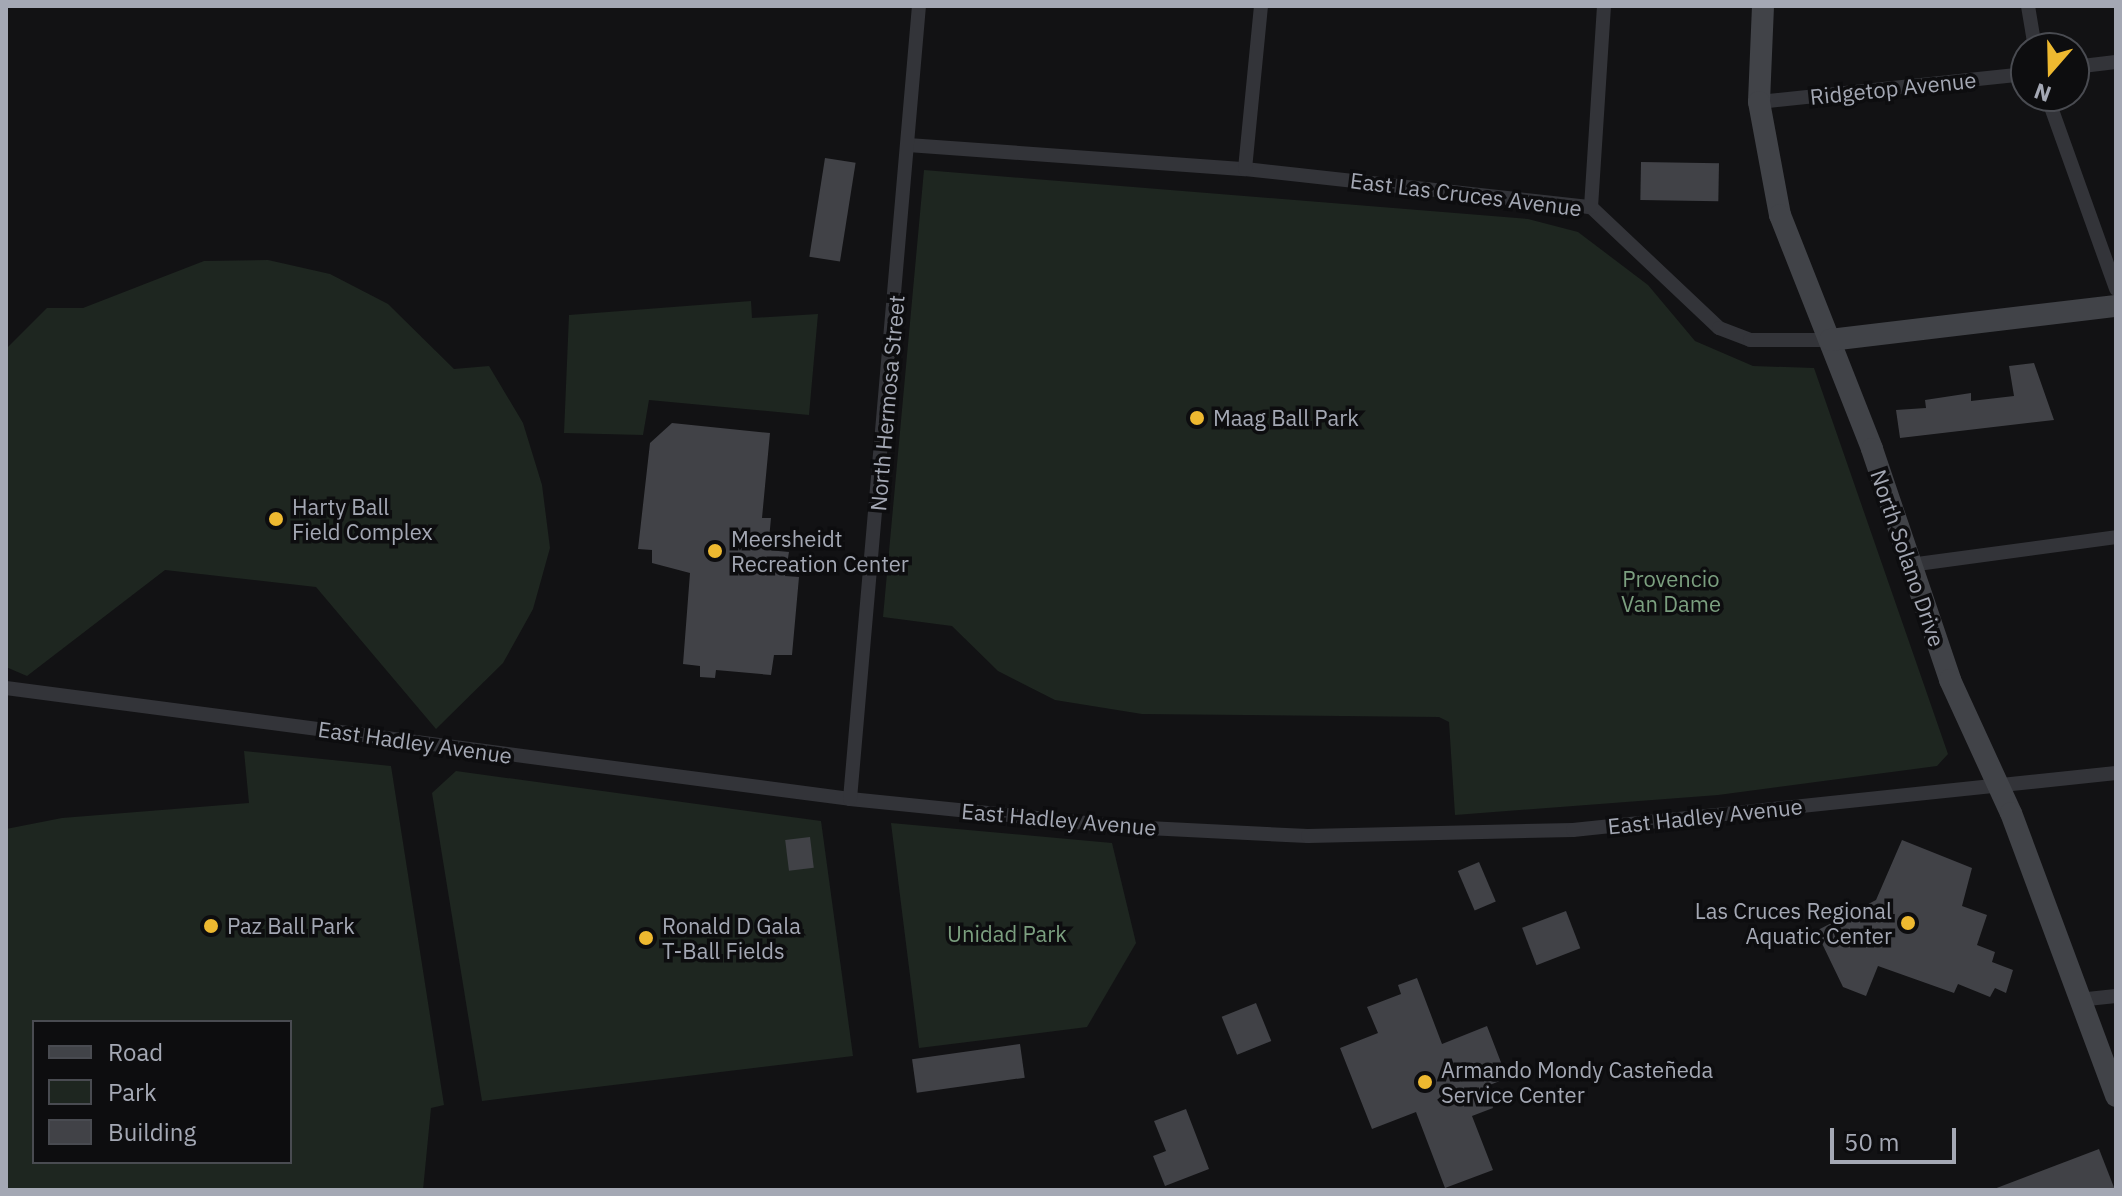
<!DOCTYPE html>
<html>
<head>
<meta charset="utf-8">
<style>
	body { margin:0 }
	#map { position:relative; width:2122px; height:1196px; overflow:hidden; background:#121214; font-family:"IBM Plex Sans",sans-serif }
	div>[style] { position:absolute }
	.green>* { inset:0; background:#1e2620 }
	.building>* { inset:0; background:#414247; transform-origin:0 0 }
	.street>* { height:14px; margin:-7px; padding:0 7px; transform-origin:7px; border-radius:7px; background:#333439 }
	.secondary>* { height:22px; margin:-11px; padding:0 11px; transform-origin:11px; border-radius:11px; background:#414348 }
	.dots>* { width:22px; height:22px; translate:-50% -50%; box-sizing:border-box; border:4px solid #0d0d0f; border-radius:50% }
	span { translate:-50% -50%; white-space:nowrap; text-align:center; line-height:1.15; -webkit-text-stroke:7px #0d0d0f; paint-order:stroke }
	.street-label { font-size:22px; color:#a4a8b4 }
	.poi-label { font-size:22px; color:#a4a8b4 }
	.left { translate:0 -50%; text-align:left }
	.right { translate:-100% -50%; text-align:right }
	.park-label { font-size:22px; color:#7b9f7f }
	.frame { position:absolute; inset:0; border:8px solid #a4a8b4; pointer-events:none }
	.legend { position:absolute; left:32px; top:1020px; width:260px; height:144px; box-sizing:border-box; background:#0d0d0f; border:2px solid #494b51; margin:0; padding:10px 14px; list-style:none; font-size:24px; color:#a4a8b4 }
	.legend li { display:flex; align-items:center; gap:16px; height:40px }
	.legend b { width:40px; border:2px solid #494b51 }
	.north { position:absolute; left:2010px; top:32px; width:80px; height:80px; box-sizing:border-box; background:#0d0d0f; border:2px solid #494b51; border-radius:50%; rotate:200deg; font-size:22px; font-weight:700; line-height:32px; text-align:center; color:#a4a8b4 }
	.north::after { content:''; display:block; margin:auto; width:28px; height:36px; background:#eeb930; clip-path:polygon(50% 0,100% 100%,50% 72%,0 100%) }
	.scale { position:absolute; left:1830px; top:1128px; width:126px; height:36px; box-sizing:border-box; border:4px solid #a4a8b4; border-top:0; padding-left:10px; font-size:24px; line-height:28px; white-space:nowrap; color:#a4a8b4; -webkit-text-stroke:6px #0d0d0f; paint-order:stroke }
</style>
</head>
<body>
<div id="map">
	<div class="green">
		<i style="clip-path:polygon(924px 170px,1528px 219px,1578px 232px,1648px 285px,1695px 341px,1753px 366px,1814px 368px,1948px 754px,1937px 766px,1718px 795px,1455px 815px,1449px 722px,1439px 717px,1142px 714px,1055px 700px,998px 671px,952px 626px,883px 617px)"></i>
		<i style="clip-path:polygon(268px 260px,330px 274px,388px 304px,454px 369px,489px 366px,523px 423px,542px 485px,550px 548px,533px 609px,503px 663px,436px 729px,316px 587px,165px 570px,27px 676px,6px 667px,6px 349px,47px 308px,83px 308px,204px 261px)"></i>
		<i style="clip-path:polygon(751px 301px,752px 318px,818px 314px,809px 415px,649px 400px,643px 435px,564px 433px,569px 315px)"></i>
		<i style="clip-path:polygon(evenodd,244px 751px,391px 766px,444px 1105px,431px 1108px,423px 1190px,6px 1190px,6px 829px,62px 818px,249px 803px,244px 751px,34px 1022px,290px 1022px,290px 1162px,34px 1162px,34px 1022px)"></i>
		<i style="clip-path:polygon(456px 771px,821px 821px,853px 1056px,482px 1101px,432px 793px)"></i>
		<i style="clip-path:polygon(891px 823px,1112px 843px,1136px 943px,1087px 1027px,919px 1048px)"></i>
	</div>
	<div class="building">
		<i style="left:825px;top:158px;width:31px;height:100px;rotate:9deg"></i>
		<i style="left:1641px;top:162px;width:78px;height:38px;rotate:1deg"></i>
		<i style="clip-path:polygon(2034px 363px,2054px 420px,1900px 438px,1896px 410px,1926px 408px,1925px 400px,1971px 393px,1971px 401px,2014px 396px,2009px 366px)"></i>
		<i style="clip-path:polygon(672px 423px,770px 433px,762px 518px,771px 518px,768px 550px,789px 552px,785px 576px,799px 577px,792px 655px,774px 655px,771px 675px,716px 670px,715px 678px,700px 677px,700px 666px,683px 664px,690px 573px,652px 563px,652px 550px,638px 549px,650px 443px)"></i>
		<i style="left:810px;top:837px;width:31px;height:25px;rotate:83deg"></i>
		<i style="clip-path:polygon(1902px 840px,1972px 868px,1962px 906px,1987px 915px,1977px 945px,1995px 952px,1992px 962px,2013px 970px,2006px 993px,1995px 988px,1990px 997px,1958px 984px,1954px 993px,1878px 966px,1866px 996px,1843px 987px,1816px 931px,1876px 900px)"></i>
		<i style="left:1479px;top:862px;width:43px;height:23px;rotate:67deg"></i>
		<i style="left:1566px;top:911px;width:40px;height:47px;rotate:69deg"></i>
		<i style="clip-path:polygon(1417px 978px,1442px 1044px,1487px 1026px,1507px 1078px,1485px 1087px,1493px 1108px,1472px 1116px,1493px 1170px,1445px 1188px,1416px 1112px,1372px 1129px,1340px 1048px,1378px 1033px,1367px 1007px,1401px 994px,1398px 985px)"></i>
		<i style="left:1256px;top:1003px;width:41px;height:37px;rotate:68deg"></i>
		<i style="left:1020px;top:1044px;width:34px;height:109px;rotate:82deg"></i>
		<i style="clip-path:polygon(1186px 1109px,1209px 1169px,1165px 1186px,1153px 1156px,1166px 1151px,1154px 1121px)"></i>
		<i style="clip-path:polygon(2099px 1149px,2115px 1190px,1994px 1190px,1994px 1189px)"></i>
	</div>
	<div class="street">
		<i style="left:2028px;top:6px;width:43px;rotate:80.5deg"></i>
		<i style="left:2074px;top:67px;width:42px;rotate:-6.8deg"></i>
		<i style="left:2047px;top:96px;width:205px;rotate:70.3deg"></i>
		<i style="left:1759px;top:102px;width:268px;rotate:-6deg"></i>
		<i style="left:908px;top:145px;width:338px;rotate:4.1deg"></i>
		<i style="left:1245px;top:169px;width:348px;rotate:6.3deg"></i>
		<i style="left:1591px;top:207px;width:176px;rotate:43.4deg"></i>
		<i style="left:1719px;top:328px;width:33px;rotate:21deg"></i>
		<i style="left:1750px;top:340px;width:80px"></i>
		<i style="left:1245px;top:169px;width:164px;rotate:-84.4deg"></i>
		<i style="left:1591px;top:207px;width:201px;rotate:-86.3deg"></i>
		<i style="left:1910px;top:565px;width:208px;rotate:-7.7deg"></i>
		<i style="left:6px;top:688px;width:851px;rotate:7.49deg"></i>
		<i style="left:850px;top:799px;width:279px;rotate:5.8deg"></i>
		<i style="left:1128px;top:827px;width:180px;rotate:2.9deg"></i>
		<i style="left:1308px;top:836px;width:265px;rotate:-1.3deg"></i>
		<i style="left:1573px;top:830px;width:546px;rotate:-5.99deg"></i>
		<i style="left:850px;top:799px;width:796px;rotate:-85.03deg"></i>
		<i style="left:2078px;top:1000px;width:38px;rotate:-6deg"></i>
	</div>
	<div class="secondary">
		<i style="left:1763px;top:6px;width:96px;rotate:92.4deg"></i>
		<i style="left:1759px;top:102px;width:115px;rotate:79.5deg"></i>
		<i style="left:1780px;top:215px;width:251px;rotate:68.5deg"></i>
		<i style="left:1872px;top:449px;width:244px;rotate:71.3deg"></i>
		<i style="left:1950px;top:680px;width:146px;rotate:65.4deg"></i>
		<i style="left:2011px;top:813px;width:302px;rotate:69.6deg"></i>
		<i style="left:1830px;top:340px;width:288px;rotate:-6.8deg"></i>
	</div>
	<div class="dots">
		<i style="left:1197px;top:418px;background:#eeb930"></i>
		<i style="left:276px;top:519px;background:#eeb930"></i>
		<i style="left:715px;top:551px;background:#eeb930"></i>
		<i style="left:1908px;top:923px;background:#eeb930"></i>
		<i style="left:211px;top:926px;background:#eeb930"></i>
		<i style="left:646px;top:938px;background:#eeb930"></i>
		<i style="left:1425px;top:1082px;background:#eeb930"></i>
	</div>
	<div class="street-label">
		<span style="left:1893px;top:88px;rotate:-6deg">Ridgetop Avenue</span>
		<span style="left:1466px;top:194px;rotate:7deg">East Las Cruces Avenue</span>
		<span style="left:887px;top:403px;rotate:-85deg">North Hermosa Street</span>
		<span style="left:1908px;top:558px;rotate:71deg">North Solano Drive</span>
		<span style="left:415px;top:742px;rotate:8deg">East Hadley Avenue</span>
		<span style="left:1705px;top:816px;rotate:-6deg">East Hadley Avenue</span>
		<span style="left:1059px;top:819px;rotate:5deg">East Hadley Avenue</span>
	</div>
	<div class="poi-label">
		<span class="left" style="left:1213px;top:418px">Maag Ball Park</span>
		<span class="left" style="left:292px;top:519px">Harty Ball<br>Field Complex</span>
		<span class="left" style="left:731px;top:551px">Meersheidt<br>Recreation Center</span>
		<span class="right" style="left:1892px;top:923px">Las Cruces Regional<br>Aquatic Center</span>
		<span class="left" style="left:662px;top:938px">Ronald D Gala<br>T-Ball Fields</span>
		<span class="left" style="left:227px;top:926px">Paz Ball Park</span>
		<span class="left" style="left:1441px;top:1082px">Armando Mondy Casteñeda<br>Service Center</span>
	</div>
	<div class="park-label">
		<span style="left:1671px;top:591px">Provencio<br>Van Dame</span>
		<span style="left:1007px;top:934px">Unidad Park</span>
	</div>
	<div class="frame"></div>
	<ul class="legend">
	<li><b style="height:10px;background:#414348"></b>Road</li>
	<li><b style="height:22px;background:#1e2620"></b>Park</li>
	<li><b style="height:22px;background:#414247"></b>Building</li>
	</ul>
	<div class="north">N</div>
	<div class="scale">50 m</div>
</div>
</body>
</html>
